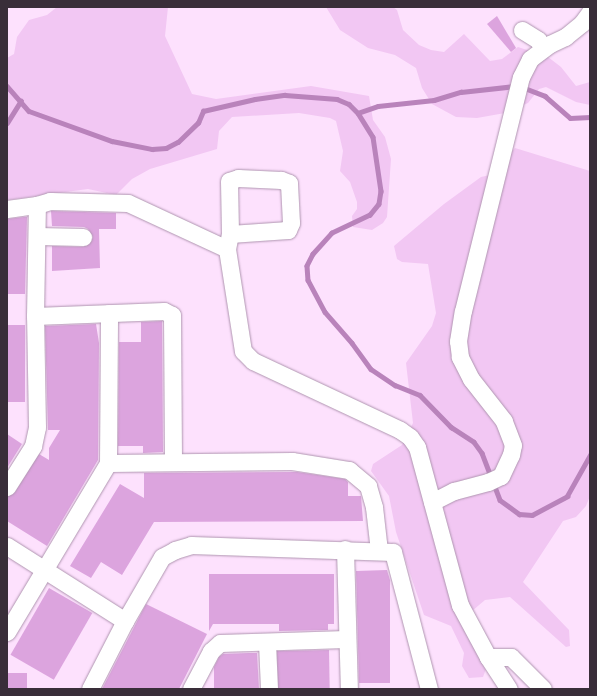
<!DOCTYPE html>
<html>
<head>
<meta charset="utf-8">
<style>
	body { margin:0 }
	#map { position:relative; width:597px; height:696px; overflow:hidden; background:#fde1fd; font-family:"PT Sans Narrow",sans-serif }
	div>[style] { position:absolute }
	.green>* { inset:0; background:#f2c7f3 }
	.stream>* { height:4.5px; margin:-2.25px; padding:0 2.25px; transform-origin:2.25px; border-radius:2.25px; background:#b983bb }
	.building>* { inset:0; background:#dca4de; transform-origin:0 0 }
	.roads { filter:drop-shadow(0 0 1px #af95b0) drop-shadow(0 0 1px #af95b0) }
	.minor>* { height:17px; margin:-8.5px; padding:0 8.5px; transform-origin:8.5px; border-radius:8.5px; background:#fff }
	span { translate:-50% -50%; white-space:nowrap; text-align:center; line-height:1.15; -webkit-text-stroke:4px #fff; paint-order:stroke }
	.frame { position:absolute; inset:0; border:8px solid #392e39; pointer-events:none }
</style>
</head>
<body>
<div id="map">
	<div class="green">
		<i style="clip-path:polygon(57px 7px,168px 7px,165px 36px,192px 94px,216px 99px,311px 86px,369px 96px,373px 120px,385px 137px,391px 159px,387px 217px,383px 223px,372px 230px,353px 227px,352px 216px,357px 209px,357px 202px,350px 182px,340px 171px,343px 151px,336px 121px,330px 118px,299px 113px,232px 117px,219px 131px,217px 149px,150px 169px,132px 179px,116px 195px,88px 189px,7px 200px,7px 58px,14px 54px,17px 37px,29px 20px,47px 15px)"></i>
		<i style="clip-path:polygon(326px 7px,393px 7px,397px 10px,403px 30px,419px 45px,431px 50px,444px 52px,464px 34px,490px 61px,502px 59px,518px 47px,548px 57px,561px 67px,576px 86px,590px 82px,590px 105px,576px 102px,546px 87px,539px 89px,528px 103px,505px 113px,477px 118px,456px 117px,432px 104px,422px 88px,416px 68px,395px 55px,368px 48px,340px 30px)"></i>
		<i style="clip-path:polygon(515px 148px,590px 171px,590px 496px,586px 506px,576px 517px,563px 521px,523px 582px,569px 630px,570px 646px,566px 647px,510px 597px,485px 600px,472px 611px,486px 669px,483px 677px,469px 678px,462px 666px,464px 653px,451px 626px,424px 615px,396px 532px,389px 496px,371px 471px,373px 464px,402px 445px,413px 423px,406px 363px,432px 326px,436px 313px,428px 264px,402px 262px,397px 259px,394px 246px,444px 204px,481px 177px,490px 175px)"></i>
	</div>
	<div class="stream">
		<i style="left:7px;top:86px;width:33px;rotate:49deg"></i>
		<i style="left:29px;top:111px;width:88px;rotate:19.9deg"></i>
		<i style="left:112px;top:141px;width:41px;rotate:11.3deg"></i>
		<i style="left:152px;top:149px;width:14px;rotate:-4deg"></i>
		<i style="left:166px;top:148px;width:13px;rotate:-27deg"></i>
		<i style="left:178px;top:142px;width:28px;rotate:-44deg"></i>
		<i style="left:198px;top:123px;width:13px;rotate:-67deg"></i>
		<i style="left:203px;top:111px;width:53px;rotate:-13deg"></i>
		<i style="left:255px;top:99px;width:30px;rotate:-8deg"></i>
		<i style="left:285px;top:95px;width:52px;rotate:4.4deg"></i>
		<i style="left:337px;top:99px;width:13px;rotate:23deg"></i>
		<i style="left:349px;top:104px;width:13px;rotate:45deg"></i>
		<i style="left:358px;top:113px;width:28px;rotate:58deg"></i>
		<i style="left:373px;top:137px;width:55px;rotate:81.6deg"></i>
		<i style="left:381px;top:191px;width:13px;rotate:99deg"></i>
		<i style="left:379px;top:204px;width:14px;rotate:129deg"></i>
		<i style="left:370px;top:215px;width:42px;rotate:154.7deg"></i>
		<i style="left:332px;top:233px;width:28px;rotate:132deg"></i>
		<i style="left:313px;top:254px;width:13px;rotate:117deg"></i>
		<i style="left:307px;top:266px;width:14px;rotate:86deg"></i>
		<i style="left:308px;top:280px;width:36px;rotate:62deg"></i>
		<i style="left:325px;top:312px;width:41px;rotate:48.9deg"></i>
		<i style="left:352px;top:343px;width:32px;rotate:54deg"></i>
		<i style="left:371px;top:369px;width:29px;rotate:34deg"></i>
		<i style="left:395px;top:385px;width:27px;rotate:22deg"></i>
		<i style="left:420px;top:395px;width:45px;rotate:45.9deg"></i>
		<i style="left:451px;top:427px;width:27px;rotate:33deg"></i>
		<i style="left:474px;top:442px;width:14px;rotate:54deg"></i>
		<i style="left:482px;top:453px;width:50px;rotate:69deg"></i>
		<i style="left:500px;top:500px;width:24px;rotate:36deg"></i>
		<i style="left:519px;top:514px;width:13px;rotate:4deg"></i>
		<i style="left:532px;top:515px;width:40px;rotate:-28deg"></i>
		<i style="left:567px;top:496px;width:47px;rotate:-60.7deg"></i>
		<i style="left:522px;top:87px;width:25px;rotate:21deg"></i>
		<i style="left:545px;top:96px;width:33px;rotate:41deg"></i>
		<i style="left:570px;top:118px;width:20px;rotate:-3deg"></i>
		<i style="left:358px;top:113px;width:21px;rotate:-19deg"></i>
		<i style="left:378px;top:106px;width:56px;rotate:-6.1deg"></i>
		<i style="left:434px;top:100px;width:28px;rotate:-17deg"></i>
		<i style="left:461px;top:92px;width:54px;rotate:-6.3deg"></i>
		<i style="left:7px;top:123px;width:26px;rotate:-58deg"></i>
	</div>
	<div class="building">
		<i style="clip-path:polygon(497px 16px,516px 48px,511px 52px,487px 24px)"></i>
		<i style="clip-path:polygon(51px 211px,116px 213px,116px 229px,99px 229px,100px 268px,52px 271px,52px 246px,83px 247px,91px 242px,93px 237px,88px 229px,84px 227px,52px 226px)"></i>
		<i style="clip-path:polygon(24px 217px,27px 217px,25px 294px,7px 294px,7px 219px)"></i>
		<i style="clip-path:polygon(162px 321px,163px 452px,143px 453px,143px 446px,118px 446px,119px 342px,141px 342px,141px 322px)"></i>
		<i style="clip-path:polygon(96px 324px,99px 343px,98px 460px,47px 546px,7px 521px,7px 497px,15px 492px,39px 454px,49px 460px,49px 448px,60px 430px,48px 430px,45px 326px)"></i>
		<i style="left:7px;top:325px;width:18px;height:77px"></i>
		<i style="clip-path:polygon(7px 434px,22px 444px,7px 468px)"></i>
		<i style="clip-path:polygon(297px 472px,345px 479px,348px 482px,348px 496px,361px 496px,363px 521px,154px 522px,122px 575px,101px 562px,91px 578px,70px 566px,120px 484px,144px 498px,144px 473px)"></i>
		<i style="clip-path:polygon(387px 570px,390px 580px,390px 683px,359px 683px,356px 571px)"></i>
		<i style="clip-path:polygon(209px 574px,334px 574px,334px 624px,328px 624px,328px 630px,279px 631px,279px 624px,213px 624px,209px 631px)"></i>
		<i style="left:49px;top:588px;width:50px;height:77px;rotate:30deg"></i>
		<i style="clip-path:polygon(146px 604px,207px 634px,179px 689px,102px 689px)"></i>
		<i style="left:329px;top:650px;width:39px;height:52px;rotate:89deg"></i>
		<i style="clip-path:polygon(249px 653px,257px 653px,259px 689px,214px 689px,214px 667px,219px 657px,223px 654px)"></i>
		<i style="left:7px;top:673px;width:20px;height:16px"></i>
	</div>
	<div class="roads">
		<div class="minor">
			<i style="left:522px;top:30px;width:19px;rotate:32deg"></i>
			<i style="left:538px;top:40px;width:10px;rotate:61deg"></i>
			<i style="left:7px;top:209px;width:30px;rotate:-8deg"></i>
			<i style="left:37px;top:205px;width:14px;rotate:-17deg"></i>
			<i style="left:50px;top:201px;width:78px;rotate:1.5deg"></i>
			<i style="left:128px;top:203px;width:109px;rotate:24.9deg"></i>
			<i style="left:227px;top:249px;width:103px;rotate:81.1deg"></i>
			<i style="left:243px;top:351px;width:14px;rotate:45deg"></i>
			<i style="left:253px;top:361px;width:162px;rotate:25.1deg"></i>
			<i style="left:400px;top:430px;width:12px;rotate:35deg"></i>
			<i style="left:410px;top:437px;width:12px;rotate:55deg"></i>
			<i style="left:417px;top:447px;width:164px;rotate:74.8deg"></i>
			<i style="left:460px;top:605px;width:59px;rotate:61.7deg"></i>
			<i style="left:488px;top:657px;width:38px;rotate:57deg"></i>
			<i style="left:38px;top:236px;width:45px;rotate:1.3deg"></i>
			<i style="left:227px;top:249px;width:15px;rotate:-79deg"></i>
			<i style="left:230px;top:234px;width:58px;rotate:-3.9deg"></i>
			<i style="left:288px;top:230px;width:8px;rotate:-67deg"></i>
			<i style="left:291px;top:223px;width:40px;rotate:-92.9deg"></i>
			<i style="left:289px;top:183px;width:9px;rotate:-159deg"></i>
			<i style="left:281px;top:180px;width:43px;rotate:-177.3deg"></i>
			<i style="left:238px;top:178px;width:9px;rotate:162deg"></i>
			<i style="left:229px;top:181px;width:53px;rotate:88.9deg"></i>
			<i style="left:35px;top:316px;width:129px;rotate:-2.2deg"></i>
			<i style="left:164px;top:311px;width:9px;rotate:27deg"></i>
			<i style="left:172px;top:315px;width:147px;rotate:89.6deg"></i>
			<i style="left:108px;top:463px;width:150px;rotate:-89.6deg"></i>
			<i style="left:7px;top:487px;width:49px;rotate:-57.6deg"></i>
			<i style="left:33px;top:446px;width:19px;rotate:-78deg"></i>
			<i style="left:37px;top:427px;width:111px;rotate:-91deg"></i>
			<i style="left:35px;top:316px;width:111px;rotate:-89deg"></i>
			<i style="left:432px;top:502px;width:25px;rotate:-27deg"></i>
			<i style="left:454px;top:491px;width:35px;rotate:-15deg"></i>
			<i style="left:488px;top:482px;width:14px;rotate:-25deg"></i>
			<i style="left:501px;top:476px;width:23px;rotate:-65deg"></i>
			<i style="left:511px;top:455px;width:10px;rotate:-79deg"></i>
			<i style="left:513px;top:445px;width:26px;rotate:-111deg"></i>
			<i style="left:504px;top:421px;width:53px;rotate:-128.2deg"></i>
			<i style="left:471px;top:379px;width:25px;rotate:-117deg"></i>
			<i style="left:460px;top:357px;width:16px;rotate:-97deg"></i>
			<i style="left:458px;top:341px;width:30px;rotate:-81deg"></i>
			<i style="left:463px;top:311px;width:241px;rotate:-76.1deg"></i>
			<i style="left:521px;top:77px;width:20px;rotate:-63deg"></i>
			<i style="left:530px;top:59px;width:25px;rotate:-37deg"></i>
			<i style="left:550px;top:44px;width:17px;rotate:-25deg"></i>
			<i style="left:565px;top:37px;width:22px;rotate:-39deg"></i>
			<i style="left:582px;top:23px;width:14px;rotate:-54deg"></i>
			<i style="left:7px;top:546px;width:140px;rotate:32.4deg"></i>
			<i style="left:345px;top:549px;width:140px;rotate:88.4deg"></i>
			<i style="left:7px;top:632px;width:197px;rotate:-59.1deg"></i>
			<i style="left:108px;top:463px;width:184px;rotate:-0.6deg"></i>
			<i style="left:292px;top:461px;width:58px;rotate:9deg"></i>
			<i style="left:349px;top:470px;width:25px;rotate:40deg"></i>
			<i style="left:368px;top:486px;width:22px;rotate:74deg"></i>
			<i style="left:374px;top:507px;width:44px;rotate:83.5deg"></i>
			<i style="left:267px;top:643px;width:46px;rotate:87.5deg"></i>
			<i style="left:488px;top:657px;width:23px"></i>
			<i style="left:511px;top:657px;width:45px;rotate:45deg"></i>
			<i style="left:90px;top:689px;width:76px;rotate:-62.8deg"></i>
			<i style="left:125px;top:621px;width:74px;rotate:-60deg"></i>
			<i style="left:162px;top:557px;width:15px;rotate:-28deg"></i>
			<i style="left:175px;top:550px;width:17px;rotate:-17deg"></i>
			<i style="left:191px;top:545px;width:202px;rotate:2deg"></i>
			<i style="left:393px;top:552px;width:142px;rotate:75.3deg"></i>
			<i style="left:191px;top:689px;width:43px;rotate:-62.2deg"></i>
			<i style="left:211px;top:651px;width:12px;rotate:-42deg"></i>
			<i style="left:220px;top:643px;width:126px;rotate:-1.8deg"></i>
		</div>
	</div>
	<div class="frame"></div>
</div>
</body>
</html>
